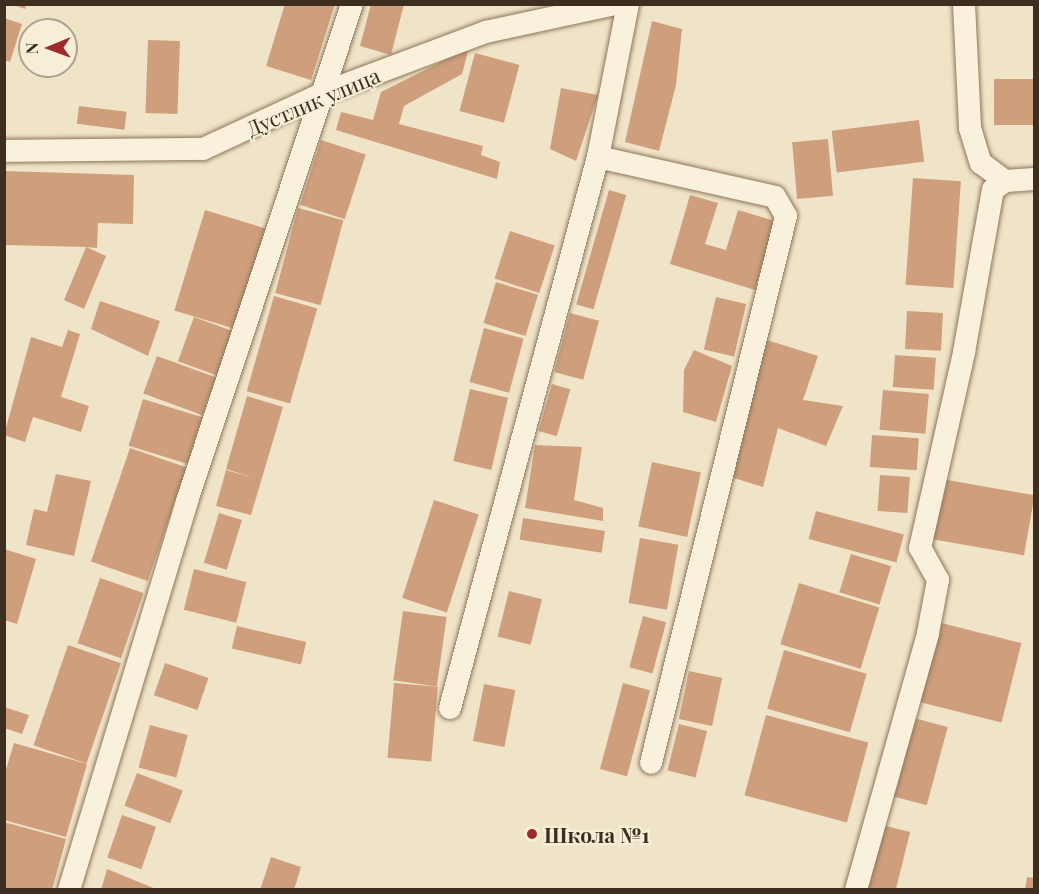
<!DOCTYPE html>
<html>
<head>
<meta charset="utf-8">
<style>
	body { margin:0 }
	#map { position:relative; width:1039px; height:894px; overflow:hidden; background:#f0e4c8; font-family:"Playfair Display",serif }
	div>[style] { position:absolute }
	.building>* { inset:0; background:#cf9f7d; transform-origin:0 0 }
	.roads { filter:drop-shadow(0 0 2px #8d765c) drop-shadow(0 0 2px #8d765c) }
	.street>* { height:22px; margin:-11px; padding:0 11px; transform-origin:11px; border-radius:11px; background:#faf1dc }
	.dots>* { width:16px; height:16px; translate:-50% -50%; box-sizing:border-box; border:3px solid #f7eed8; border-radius:50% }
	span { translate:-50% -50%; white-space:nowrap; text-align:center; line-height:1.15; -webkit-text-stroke:4.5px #f7eed8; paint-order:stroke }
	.street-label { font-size:21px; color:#3d2e20 }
	.poi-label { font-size:21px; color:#3d2e20; font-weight:700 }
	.left { translate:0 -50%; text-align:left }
	.frame { position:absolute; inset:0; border:6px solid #3d2e20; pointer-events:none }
	.north { position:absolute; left:18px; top:18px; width:60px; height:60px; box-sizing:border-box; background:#f7eed8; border:2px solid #ada18e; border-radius:50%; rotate:269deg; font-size:16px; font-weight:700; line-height:24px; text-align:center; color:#3d2e20 }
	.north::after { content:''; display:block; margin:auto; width:21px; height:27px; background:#9e2a2b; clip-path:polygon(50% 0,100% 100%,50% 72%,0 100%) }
</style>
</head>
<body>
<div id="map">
	<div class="building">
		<i style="clip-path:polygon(11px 4px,26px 4px,25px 9px)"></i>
		<i style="clip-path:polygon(285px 4px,335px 4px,311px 80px,266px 66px)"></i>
		<i style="clip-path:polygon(371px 4px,404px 4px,391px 55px,360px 46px)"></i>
		<i style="clip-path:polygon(4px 18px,22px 24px,10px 62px,4px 60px)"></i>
		<i style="clip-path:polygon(652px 21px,682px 29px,676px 85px,659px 151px,625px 142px)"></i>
		<i style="left:148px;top:40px;width:32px;height:73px;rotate:2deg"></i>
		<i style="clip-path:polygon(469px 48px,462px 74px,404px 106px,399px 124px,483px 146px,481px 155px,500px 162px,497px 179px,336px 130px,341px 112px,373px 120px,381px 92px)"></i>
		<i style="left:475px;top:53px;width:46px;height:60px;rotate:15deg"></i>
		<i style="left:1034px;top:79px;width:46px;height:40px;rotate:90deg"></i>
		<i style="clip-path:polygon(561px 88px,598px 95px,576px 161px,550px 149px)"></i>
		<i style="left:79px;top:106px;width:48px;height:18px;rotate:7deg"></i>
		<i style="left:919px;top:120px;width:42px;height:88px;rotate:83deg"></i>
		<i style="left:828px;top:139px;width:57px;height:36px;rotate:85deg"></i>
		<i style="left:321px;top:140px;width:47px;height:68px;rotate:18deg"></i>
		<i style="clip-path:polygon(4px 171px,134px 175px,133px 224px,98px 223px,97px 248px,86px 247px,106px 256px,84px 309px,64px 300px,86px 247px,4px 245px)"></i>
		<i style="left:913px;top:178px;width:48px;height:107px;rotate:4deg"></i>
		<i style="left:609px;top:190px;width:18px;height:119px;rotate:16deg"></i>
		<i style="clip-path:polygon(690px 195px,718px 203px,705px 244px,726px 250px,738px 210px,775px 221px,755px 290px,670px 264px)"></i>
		<i style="left:298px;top:208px;width:47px;height:88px;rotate:15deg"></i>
		<i style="left:205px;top:210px;width:63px;height:105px;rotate:17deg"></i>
		<i style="left:510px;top:231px;width:47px;height:50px;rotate:18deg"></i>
		<i style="left:496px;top:282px;width:44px;height:43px;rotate:17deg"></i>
		<i style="left:274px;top:296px;width:45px;height:99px;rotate:16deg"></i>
		<i style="left:716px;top:297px;width:31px;height:54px;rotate:13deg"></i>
		<i style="clip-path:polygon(100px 301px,160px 321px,148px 356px,91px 329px)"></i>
		<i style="left:907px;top:311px;width:36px;height:38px;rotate:3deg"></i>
		<i style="left:570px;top:313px;width:30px;height:61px;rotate:15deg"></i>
		<i style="left:194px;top:317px;width:41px;height:47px;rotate:20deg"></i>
		<i style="left:484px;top:328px;width:41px;height:56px;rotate:15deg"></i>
		<i style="clip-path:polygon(68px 330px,80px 334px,61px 397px,89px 406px,81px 432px,33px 417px,25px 442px,4px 435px,31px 337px,62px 347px)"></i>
		<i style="clip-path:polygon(767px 340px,818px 356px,803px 400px,843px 406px,826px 446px,778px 428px,763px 487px,724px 475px)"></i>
		<i style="clip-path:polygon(694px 350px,732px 366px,716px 422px,683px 412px,684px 370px)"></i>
		<i style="left:895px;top:355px;width:41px;height:32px;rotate:4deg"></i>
		<i style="left:157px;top:356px;width:63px;height:40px;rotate:20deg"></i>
		<i style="left:552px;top:384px;width:19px;height:49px;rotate:16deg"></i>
		<i style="left:470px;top:389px;width:39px;height:74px;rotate:13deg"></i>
		<i style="left:883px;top:390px;width:46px;height:40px;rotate:5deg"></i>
		<i style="clip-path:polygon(247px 396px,283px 407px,251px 515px,216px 506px,226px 470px,254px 478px,226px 469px)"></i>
		<i style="left:143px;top:399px;width:62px;height:49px;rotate:17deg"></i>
		<i style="left:872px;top:435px;width:47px;height:32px;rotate:4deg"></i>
		<i style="clip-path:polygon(535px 445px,582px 447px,574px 500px,603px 508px,603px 521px,525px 508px)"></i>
		<i style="left:130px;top:448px;width:60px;height:120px;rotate:19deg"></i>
		<i style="left:652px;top:462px;width:50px;height:66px;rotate:12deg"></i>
		<i style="clip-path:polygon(56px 474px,91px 481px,74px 556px,26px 545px,34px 509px,47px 512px)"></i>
		<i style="left:880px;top:475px;width:30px;height:36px;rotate:4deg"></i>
		<i style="left:942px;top:479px;width:94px;height:61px;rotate:10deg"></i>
		<i style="left:434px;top:500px;width:47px;height:103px;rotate:18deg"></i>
		<i style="left:816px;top:511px;width:91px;height:29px;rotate:15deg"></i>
		<i style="left:219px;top:513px;width:24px;height:52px;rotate:17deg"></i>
		<i style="left:523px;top:518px;width:83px;height:22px;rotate:9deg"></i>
		<i style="left:640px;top:538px;width:39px;height:66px;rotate:10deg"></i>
		<i style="clip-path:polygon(4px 549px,36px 559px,17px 624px,4px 620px)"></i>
		<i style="left:851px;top:554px;width:42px;height:40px;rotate:17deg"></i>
		<i style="left:194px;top:569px;width:54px;height:42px;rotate:14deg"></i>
		<i style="left:100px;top:578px;width:46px;height:69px;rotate:19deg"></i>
		<i style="left:799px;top:583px;width:84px;height:64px;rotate:17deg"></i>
		<i style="left:509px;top:591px;width:34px;height:47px;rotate:14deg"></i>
		<i style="left:403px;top:611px;width:44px;height:70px;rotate:8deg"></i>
		<i style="left:643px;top:616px;width:24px;height:53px;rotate:15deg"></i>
		<i style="left:937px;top:622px;width:87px;height:82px;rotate:14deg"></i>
		<i style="left:237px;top:626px;width:71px;height:23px;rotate:13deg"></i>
		<i style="left:68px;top:645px;width:56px;height:106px;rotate:19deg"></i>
		<i style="left:784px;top:650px;width:86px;height:61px;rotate:16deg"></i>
		<i style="left:165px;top:663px;width:46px;height:34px;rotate:19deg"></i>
		<i style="left:689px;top:671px;width:34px;height:49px;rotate:12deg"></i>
		<i style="left:394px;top:683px;width:44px;height:75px;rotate:5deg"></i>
		<i style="left:623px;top:683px;width:28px;height:89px;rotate:15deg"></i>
		<i style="left:484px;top:684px;width:32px;height:58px;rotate:11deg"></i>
		<i style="clip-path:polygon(4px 707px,29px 715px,22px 734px,4px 728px)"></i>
		<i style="left:766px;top:715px;width:106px;height:83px;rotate:15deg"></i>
		<i style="left:910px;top:717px;width:39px;height:81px;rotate:15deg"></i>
		<i style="left:679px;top:724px;width:29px;height:48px;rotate:14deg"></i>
		<i style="left:150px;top:725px;width:39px;height:44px;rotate:15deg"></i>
		<i style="clip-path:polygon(14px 743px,87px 764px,66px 837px,4px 820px,4px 776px)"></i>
		<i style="left:137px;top:773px;width:49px;height:35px;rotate:21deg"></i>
		<i style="left:122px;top:815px;width:36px;height:45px;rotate:19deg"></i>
		<i style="clip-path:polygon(4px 822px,66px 839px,52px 890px,4px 888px)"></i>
		<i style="left:882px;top:825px;width:29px;height:67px;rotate:14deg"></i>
		<i style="clip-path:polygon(271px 857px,301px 867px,294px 890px,260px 890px)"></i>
		<i style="clip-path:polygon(107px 869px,156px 889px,156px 890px,101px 890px)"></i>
		<i style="clip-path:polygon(1027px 877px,1034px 878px,1034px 890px,1025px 890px)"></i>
	</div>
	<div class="roads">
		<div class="street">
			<i style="left:964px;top:4px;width:124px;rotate:87.2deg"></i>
			<i style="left:970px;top:128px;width:37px;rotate:73deg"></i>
			<i style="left:981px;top:163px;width:30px;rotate:37deg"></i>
			<i style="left:4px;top:151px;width:199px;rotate:-0.6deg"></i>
			<i style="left:203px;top:149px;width:136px;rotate:-24.9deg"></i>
			<i style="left:326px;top:92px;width:171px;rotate:-20.6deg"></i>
			<i style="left:486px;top:32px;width:133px;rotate:-12.2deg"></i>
			<i style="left:598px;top:157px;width:181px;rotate:12.7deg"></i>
			<i style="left:775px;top:197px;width:22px;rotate:60deg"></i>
			<i style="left:786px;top:216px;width:563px;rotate:103.86deg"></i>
			<i style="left:450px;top:708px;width:571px;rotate:-74.97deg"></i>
			<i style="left:598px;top:157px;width:156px;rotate:-78.9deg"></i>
			<i style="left:69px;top:890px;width:407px;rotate:-73.1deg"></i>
			<i style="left:187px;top:501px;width:524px;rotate:-71.63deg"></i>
			<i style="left:856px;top:890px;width:267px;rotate:-74.3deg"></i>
			<i style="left:928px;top:633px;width:54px;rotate:-79.3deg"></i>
			<i style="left:938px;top:580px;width:37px;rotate:-119deg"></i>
			<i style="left:920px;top:548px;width:201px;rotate:-77.3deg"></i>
			<i style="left:964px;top:352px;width:165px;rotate:-79.9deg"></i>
			<i style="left:993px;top:190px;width:15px;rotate:-37deg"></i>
			<i style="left:1005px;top:181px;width:29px;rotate:-4deg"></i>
		</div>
	</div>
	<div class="dots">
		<i style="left:532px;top:834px;background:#9e2a2b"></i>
	</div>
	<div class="street-label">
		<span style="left:313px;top:101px;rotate:-23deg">Дустлик улица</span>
	</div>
	<div class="poi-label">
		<span class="left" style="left:544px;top:834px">Школа №1</span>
	</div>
	<div class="frame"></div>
	<div class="north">N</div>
</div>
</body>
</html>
